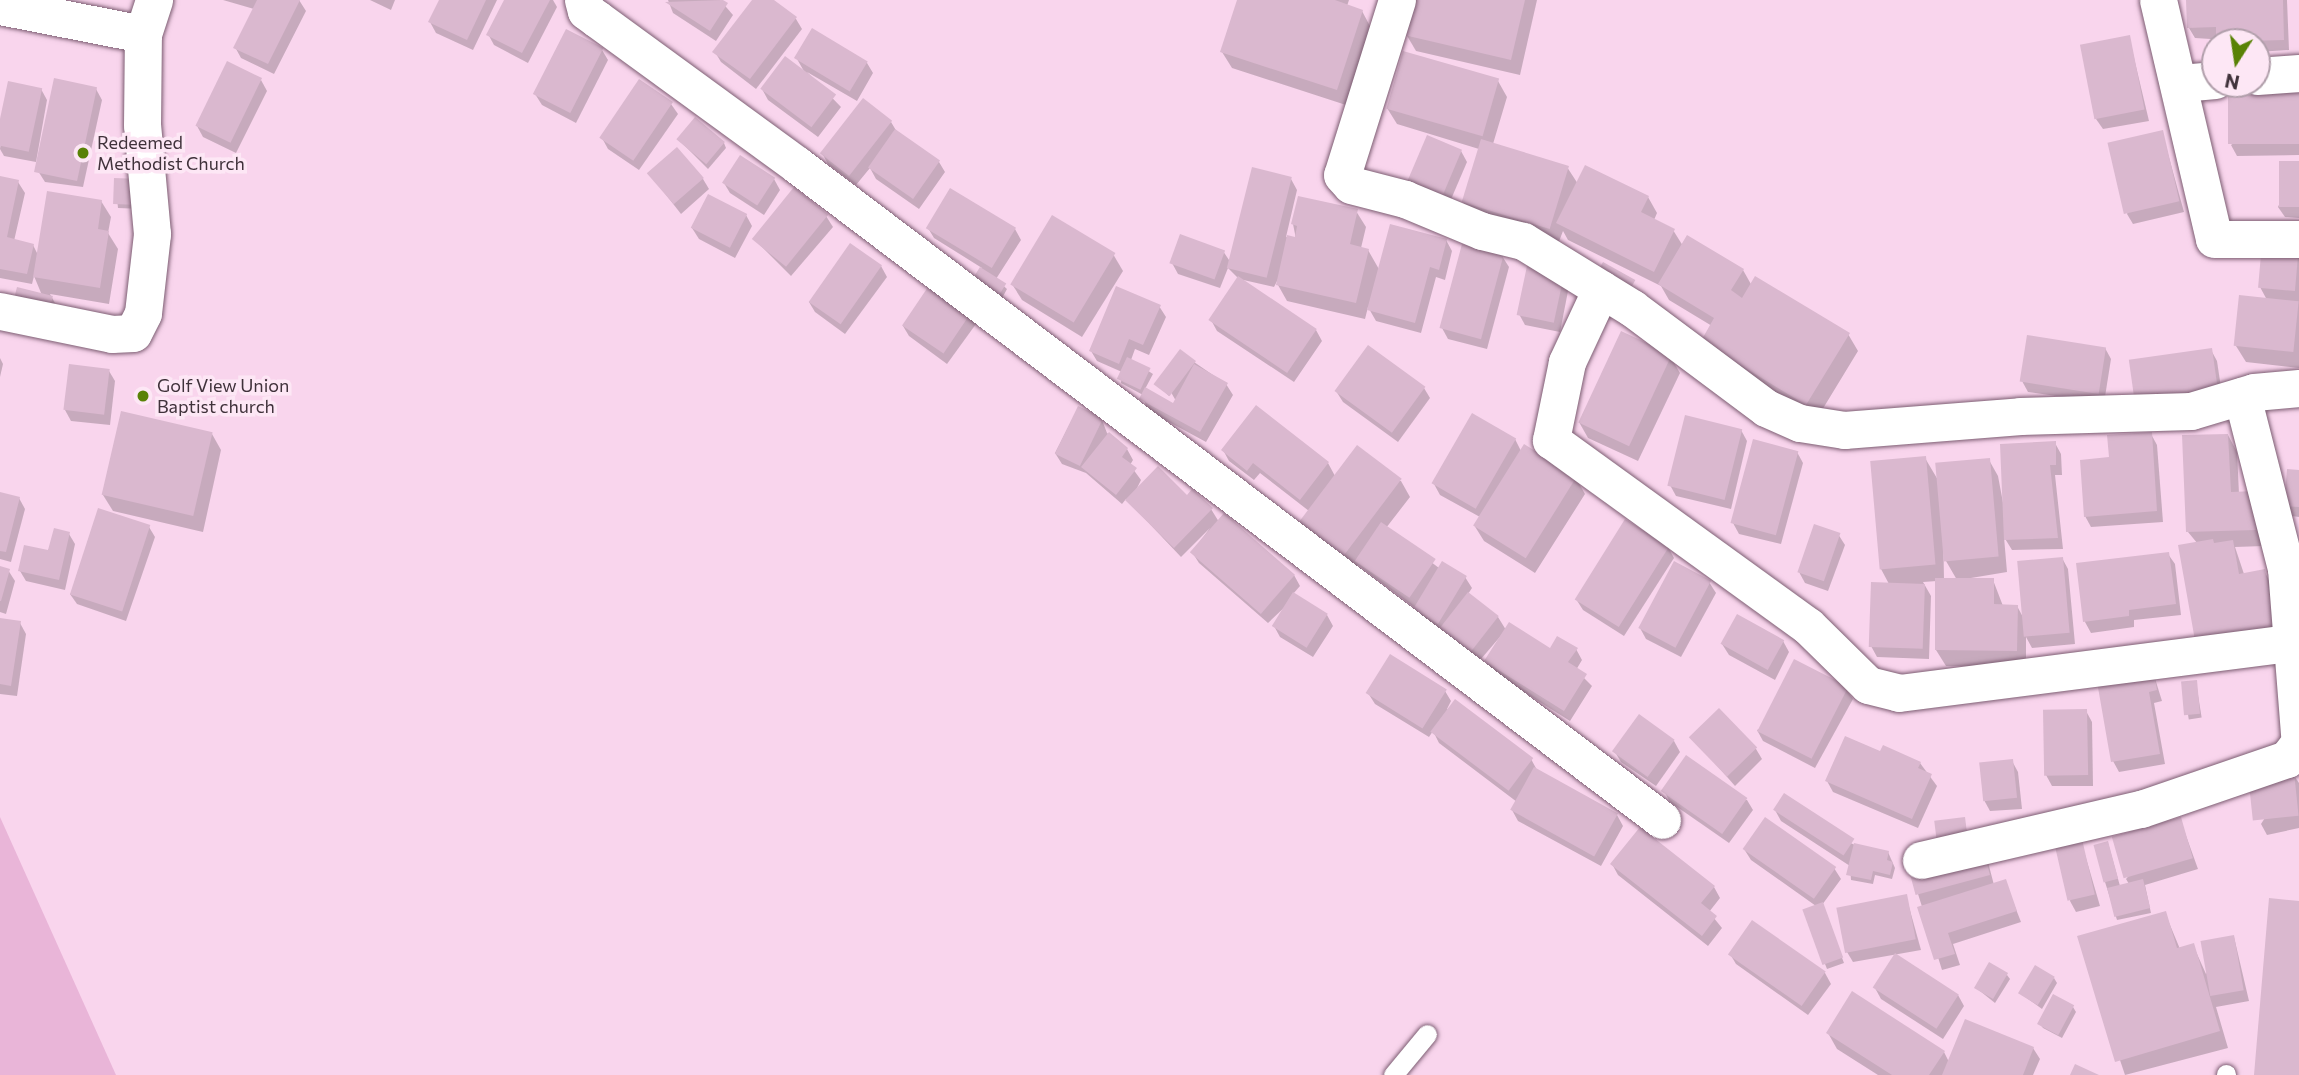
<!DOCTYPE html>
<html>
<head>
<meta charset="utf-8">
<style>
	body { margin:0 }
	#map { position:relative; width:2299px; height:1075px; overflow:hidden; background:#f9d5ed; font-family:Commissioner,sans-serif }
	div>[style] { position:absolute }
	.green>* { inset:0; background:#e9b5d8 }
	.shadow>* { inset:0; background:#0003; transform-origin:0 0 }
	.building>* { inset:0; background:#dab8cf; transform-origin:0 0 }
	.roads { filter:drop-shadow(0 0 2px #7c5d72) drop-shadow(0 0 2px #7c5d72) }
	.service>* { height:19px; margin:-9.5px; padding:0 9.5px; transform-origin:9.5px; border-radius:9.5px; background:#fff }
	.minor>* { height:37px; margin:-18.5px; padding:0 18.5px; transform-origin:18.5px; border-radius:18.5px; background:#fff }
	.dots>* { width:19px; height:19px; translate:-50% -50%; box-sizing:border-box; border:4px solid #fde7f5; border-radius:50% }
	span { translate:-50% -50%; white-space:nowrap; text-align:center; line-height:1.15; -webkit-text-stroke:7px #fde7f5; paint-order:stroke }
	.poi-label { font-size:18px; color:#40323b }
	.left { translate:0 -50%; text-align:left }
	.north { position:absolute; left:2201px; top:28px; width:70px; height:70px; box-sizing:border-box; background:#fde7f5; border:2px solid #b19fab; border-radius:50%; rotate:192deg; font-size:19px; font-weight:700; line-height:28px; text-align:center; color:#40323b }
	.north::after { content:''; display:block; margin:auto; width:24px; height:32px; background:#598206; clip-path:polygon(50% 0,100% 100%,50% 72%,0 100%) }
</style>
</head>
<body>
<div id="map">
	<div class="green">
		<i style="clip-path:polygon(0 817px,116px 1075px,0 1075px)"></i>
	</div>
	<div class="shadow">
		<i style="clip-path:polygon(223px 0,299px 0,306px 11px,274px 74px,241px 58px,235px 47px,254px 9px)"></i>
		<i style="clip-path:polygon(370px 0,395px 0,391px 10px)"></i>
		<i style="clip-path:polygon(441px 0,497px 0,473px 50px,436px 33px,430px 22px)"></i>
		<i style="clip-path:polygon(506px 0,553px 0,557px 7px,528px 63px,494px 45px,488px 34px)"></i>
		<i style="clip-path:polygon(668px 0,720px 0,733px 15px,716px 41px,673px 13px)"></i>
		<i style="clip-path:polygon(755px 0,771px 0,796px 19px,802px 29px,756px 89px,721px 62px,715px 52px)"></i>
		<i style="clip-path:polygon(1239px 0,1349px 0,1347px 6px,1362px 11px,1371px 28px,1346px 105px,1232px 68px,1222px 52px)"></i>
		<i style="clip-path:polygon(1414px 0,1537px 0,1520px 75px,1416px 51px,1406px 34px)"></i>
		<i style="clip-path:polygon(2187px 0,2287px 0,2289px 50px,2257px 52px,2257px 42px,2195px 38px,2189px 28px)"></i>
		<i style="clip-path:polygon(2129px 37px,2149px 121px,2103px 129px,2096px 119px)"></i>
		<i style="clip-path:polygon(602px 50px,608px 60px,576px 123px,542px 105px,535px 94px)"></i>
		<i style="clip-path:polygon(797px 59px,867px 63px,873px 73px,857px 101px,807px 72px,841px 107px,818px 137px,768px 100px,762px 89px,805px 73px)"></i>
		<i style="clip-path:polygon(261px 80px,267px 91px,236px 153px,203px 137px,197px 126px)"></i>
		<i style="clip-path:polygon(1498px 81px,1507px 97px,1493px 144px,1567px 167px,1578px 184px,1648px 197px,1657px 213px,1654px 220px,1673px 230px,1683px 246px,1743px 270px,1752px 286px,1848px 334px,1858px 351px,1816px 420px,1712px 357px,1712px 326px,1669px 300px,1661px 286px,1568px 240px,1563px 231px,1558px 244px,1473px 218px,1463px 202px,1479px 149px,1397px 124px,1387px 108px)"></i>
		<i style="clip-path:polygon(9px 83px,41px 89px,47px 100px,36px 162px,4px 156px,0 149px)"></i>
		<i style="clip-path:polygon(96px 89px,102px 100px,83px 187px,45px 182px,38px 171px)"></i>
		<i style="clip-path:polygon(2299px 94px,2299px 155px,2237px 156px,2231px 145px)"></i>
		<i style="clip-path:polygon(671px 104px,678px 114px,639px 170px,608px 149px,602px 138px)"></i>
		<i style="clip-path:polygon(891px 122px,897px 132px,939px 162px,945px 172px,919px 209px,876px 179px,870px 168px,856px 185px,828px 164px,822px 153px)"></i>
		<i style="clip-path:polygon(2162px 132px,2184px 212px,2133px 224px,2127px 214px)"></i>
		<i style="clip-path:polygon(678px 139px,724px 143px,726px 148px,708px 169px)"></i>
		<i style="clip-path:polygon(1461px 151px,1467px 162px,1449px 204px,1416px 190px,1410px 179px)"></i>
		<i style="clip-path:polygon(2299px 162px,2299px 218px,2285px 217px,2278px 207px)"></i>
		<i style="clip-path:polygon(649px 173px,703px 179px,709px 189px,681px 214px)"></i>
		<i style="clip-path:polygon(0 178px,18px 182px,25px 193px,14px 241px,33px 245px,38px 255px,101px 201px,111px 217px,108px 233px,118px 249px,109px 304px,50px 294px,55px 303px,51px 317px,34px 276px,32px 284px,0 278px)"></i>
		<i style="clip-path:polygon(774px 179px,780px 190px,764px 215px,730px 193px,724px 183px)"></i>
		<i style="clip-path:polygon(1291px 179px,1297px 190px,1286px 237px,1296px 239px,1293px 224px,1356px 211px,1366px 227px,1361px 248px,1368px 250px,1380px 271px,1446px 240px,1452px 251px,1445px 280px,1436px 277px,1421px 333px,1376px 321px,1368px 307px,1365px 319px,1287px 301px,1278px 285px,1280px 275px,1274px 287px,1239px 279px,1316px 330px,1322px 341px,1294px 382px,1217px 331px,1211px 320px,1239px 279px,1228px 268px,1220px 288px,1178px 274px,1172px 263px,1223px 251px,1229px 260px)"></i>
		<i style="clip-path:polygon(115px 180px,142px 209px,118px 208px)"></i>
		<i style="clip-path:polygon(746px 215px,752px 226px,735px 258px,699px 239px,692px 228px)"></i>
		<i style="clip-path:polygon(826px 216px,833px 227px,791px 276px,753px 238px)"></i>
		<i style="clip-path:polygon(928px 228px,1015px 229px,1021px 240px,996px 279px,1007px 289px,1000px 302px,973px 281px,982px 268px,934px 238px)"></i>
		<i style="clip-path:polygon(2299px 248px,2299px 368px,2246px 362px,2236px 346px,2267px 300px,2260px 287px)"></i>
		<i style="clip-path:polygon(1113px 254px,1123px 271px,1082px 337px,1022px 300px,1012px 284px)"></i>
		<i style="clip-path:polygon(1502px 256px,1509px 267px,1487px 349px,1448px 339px,1442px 328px)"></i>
		<i style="clip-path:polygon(881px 266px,887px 277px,845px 334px,815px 312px,809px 302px)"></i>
		<i style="clip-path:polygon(1528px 268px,1569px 286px,1560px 332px,1525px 325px,1519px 314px)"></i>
		<i style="clip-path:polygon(1159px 306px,1166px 317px,1149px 355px,1135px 349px,1131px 360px,1153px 374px,1145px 389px,1173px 405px,1176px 401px,1168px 387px,1169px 396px,1157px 384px,1194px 362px,1226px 384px,1233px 395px,1206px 442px,1147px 410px,1143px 395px,1121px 383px,1122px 372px,1097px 361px,1091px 351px)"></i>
		<i style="clip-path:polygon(969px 313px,976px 324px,947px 364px,909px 336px,903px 326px)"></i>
		<i style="clip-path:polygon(2105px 348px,2111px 359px,2104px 403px,2028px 392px,2022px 381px)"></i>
		<i style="clip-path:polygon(2211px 350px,2217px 361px,2223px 401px,2144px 412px)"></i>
		<i style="clip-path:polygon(1670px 356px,1680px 373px,1638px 461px,1588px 438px,1579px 422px)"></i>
		<i style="clip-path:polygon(0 358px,3px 364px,0 377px)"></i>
		<i style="clip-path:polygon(109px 371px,115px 381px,110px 425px,71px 421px,65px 410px)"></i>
		<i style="clip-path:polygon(1424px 388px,1430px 398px,1398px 442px,1343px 402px,1336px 391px)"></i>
		<i style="clip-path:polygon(1078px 408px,1102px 420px,1107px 433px,1127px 449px,1133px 460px,1130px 465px,1141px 480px,1136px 490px,1187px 497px,1211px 509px,1219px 522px,1225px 515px,1294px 575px,1300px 586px,1293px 594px,1327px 615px,1333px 626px,1313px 657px,1280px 637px,1274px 626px,1288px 604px,1268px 623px,1199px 563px,1192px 552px,1210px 528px,1181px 557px,1126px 499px,1122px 504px,1086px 473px,1062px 464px,1055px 453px)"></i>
		<i style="clip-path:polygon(1257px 408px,1328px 463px,1335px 476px,1401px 481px,1410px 497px,1386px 528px,1439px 568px,1465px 577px,1472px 588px,1468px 594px,1498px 617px,1506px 630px,1550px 650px,1576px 649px,1582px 660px,1576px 670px,1592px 686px,1570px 721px,1492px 672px,1486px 661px,1505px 631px,1475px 666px,1420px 619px,1414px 607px,1358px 565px,1347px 579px,1309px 511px,1260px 473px,1254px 480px,1229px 461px,1223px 450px)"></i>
		<i style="clip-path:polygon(1741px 430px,1747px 441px,1731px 509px,1676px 496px,1670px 485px)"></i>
		<i style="clip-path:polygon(212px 434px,221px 450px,203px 532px,113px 511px,103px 495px)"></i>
		<i style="clip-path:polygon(2151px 434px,2157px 445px,2163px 522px,2091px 527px,2085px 516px,2111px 459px)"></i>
		<i style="clip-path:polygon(2228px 435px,2237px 452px,2239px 494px,2254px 493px,2264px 546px,2235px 547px,2244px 574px,2264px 571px,2273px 587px,2284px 648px,2188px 532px)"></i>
		<i style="clip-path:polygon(1515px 439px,1521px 451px,1576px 478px,1585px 494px,1535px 573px,1484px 541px,1474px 525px,1480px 517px,1440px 495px,1434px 484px)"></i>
		<i style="clip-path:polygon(evenodd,2055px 443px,2061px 454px,2062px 475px,2055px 475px,2063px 549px,2012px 550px,2004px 537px,2007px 572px,1959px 580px,1993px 580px,2003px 606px,2017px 606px,2024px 619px,2062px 558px,2068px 569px,2075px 644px,2032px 648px,2026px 637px,2026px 667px,1946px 666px,1936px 650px,1937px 581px,1923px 582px,1931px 596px,1929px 659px,1877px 657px,1871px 646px,1889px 584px,1881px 569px,1925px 458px,1938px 480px,1989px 460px,1998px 476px,2004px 508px,2055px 443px,1943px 526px,1946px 561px,1957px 580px,1944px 579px,1943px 526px)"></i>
		<i style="clip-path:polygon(1797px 452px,1803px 463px,1781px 544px,1739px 534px,1733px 523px)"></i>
		<i style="clip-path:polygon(2299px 472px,2299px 517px,2292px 516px,2286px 505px)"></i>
		<i style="clip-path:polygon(0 493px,19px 498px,25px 509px,11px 562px,0 559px)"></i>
		<i style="clip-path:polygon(149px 527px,155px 537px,126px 621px,77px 604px,70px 594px)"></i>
		<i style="clip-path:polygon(69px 534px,75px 544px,65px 590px,26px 581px,20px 571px)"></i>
		<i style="clip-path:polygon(1838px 534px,1845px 545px,1828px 591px,1805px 583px,1799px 572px)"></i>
		<i style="clip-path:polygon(1668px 547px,1674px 558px,1624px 636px,1583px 610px,1576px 599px)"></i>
		<i style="clip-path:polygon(2168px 554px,2175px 564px,2181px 615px,2134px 620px,2134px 627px,2091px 633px,2085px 622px,2078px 564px)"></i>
		<i style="clip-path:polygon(0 568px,8px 570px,15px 581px,6px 614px,0 612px)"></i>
		<i style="clip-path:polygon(1709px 582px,1716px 593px,1681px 657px,1646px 639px,1640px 628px)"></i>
		<i style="clip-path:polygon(0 620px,20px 623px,26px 634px,17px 696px,0 694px)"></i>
		<i style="clip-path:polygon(1783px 641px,1789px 652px,1775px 680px,1729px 655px,1722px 644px)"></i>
		<i style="clip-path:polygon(2152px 669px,2162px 701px,2154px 703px,2165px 764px,2119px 772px,2113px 761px)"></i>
		<i style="left:2196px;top:682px;width:36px;height:13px;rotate:81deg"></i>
		<i style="clip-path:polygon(1846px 689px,1853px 699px,1815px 768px,1763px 741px,1757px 730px)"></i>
		<i style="clip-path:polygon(1445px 691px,1451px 701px,1447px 709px,1531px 759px,1537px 770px,1617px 815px,1623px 826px,1601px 866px,1518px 821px,1512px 810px,1517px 802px,1439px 743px,1433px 731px,1429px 737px,1375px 704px,1368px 693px)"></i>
		<i style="clip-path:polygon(2086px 711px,2092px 722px,2093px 786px,2052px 786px,2046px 775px)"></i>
		<i style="clip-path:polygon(1692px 737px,1756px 749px,1762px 759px,1735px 786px)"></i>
		<i style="clip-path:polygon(1674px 741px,1680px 752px,1656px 786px,1621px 762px,1615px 752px)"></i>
		<i style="clip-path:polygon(2012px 761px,2018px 772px,2022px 809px,1990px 811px,1984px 800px)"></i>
		<i style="clip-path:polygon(1920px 763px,1937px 786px,1918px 828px,1833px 792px,1827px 781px)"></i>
		<i style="clip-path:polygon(2293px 774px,2299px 783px,2299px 828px,2267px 835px,2261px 824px)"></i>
		<i style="clip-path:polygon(1664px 791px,1747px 800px,1753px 810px,1729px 843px,1670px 802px)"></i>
		<i style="clip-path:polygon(1775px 810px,1855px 845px,1888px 852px,1895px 868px,1892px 879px,1875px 875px,1873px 884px,1851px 880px,1850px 866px,1781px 821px)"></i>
		<i style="clip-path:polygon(1964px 818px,1971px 854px,1988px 862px,1994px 885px,2005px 881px,2021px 922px,1953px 944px,1960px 965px,1942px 970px,1918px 894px)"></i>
		<i style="clip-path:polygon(2180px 819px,2198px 869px,2145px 885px,2151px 913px,2117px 920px,2105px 882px,2108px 843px,2120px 886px,2129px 884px,2126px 879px)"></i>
		<i style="clip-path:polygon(2081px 841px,2100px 906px,2076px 912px,2070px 901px)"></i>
		<i style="clip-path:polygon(1744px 849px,1834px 868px,1841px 879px,1822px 905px,1844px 963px,1827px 969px,1804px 911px,1816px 906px,1751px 860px)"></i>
		<i style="clip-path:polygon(1612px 864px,1714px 887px,1720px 898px,1709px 912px,1722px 928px,1708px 946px,1618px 875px)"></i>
		<i style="clip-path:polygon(1906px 896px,1921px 950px,1853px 962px,1847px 952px)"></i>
		<i style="clip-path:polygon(2165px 913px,2180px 949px,2193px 945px,2206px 974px,2234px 937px,2249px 1001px,2216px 1007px,2228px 1048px,2125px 1075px,2079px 938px)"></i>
		<i style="clip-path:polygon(1730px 954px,1825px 973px,1831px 984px,1808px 1015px,1736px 964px)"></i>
		<i style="clip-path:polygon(2007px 975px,2010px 979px,1995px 1003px,1975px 987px)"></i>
		<i style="clip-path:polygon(2054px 978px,2057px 983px,2042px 1009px,2021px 994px)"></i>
		<i style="clip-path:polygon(1875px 988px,1958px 995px,1964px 1006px,1943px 1039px,1881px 999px)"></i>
		<i style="clip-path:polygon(2073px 1007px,2076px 1012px,2062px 1038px,2043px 1028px,2040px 1024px)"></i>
		<i style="clip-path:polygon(1828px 1033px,1944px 1052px,1949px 1062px,2033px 1048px,2040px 1059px,2033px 1075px,1878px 1075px,1837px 1049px)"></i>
	</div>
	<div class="building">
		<i style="clip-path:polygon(257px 0,300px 0,268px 64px,233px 48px)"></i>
		<i style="clip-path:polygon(439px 0,486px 0,467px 40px,428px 22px)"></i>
		<i style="clip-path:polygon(504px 0,550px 0,522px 53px,486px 35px)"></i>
		<i style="clip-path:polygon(723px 0,728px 3px,710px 31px,665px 2px)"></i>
		<i style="clip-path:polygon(752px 0,774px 0,797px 17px,750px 79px,712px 52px)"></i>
		<i style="clip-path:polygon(1237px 0,1335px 0,1363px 10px,1337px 90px,1220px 52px)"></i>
		<i style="clip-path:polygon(1412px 0,1525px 0,1511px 60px,1404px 35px)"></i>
		<i style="clip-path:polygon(2186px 0,2283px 0,2284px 40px,2216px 42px,2216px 27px,2187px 28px)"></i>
		<i style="left:812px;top:28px;width:65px;height:35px;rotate:31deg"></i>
		<i style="left:566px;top:29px;width:42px;height:73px;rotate:27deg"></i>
		<i style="left:2130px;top:35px;width:76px;height:51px;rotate:79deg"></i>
		<i style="left:1403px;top:51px;width:100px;height:60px;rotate:16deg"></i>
		<i style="left:785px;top:56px;width:64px;height:41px;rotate:37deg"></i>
		<i style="left:227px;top:61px;width:39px;height:72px;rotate:26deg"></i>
		<i style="left:54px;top:78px;width:44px;height:96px;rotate:12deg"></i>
		<i style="left:639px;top:79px;width:41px;height:71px;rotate:34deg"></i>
		<i style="left:8px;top:81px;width:35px;height:65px;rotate:12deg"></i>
		<i style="left:2299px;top:93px;width:51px;height:71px;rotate:90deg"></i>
		<i style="left:863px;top:98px;width:37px;height:70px;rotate:38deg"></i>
		<i style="left:695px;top:117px;width:39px;height:29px;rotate:40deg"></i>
		<i style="left:895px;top:129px;width:55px;height:47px;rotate:35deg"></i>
		<i style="left:2163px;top:130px;width:73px;height:57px;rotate:77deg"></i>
		<i style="left:1427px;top:135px;width:38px;height:49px;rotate:23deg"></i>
		<i style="left:1481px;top:139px;width:92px;height:66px;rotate:17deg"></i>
		<i style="left:677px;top:147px;width:41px;height:40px;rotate:49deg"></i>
		<i style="left:740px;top:155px;width:42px;height:33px;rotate:33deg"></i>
		<i style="left:2279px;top:161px;width:20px;height:46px"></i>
		<i style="clip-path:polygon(1585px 165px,1649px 196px,1641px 212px,1675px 229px,1654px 272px,1556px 223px)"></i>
		<i style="left:1252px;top:167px;width:41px;height:104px;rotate:14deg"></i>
		<i style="clip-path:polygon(0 176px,19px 180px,7px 237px,34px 244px,27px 274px,0 269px)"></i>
		<i style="left:114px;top:178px;width:27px;height:26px;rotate:2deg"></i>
		<i style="left:794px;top:187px;width:44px;height:67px;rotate:39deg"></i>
		<i style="left:950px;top:188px;width:77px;height:47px;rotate:31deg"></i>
		<i style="clip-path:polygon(47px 191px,102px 200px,98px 229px,109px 231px,100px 288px,33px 277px)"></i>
		<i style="left:708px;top:194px;width:44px;height:38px;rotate:27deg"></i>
		<i style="clip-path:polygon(1298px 196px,1358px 209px,1350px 244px,1369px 249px,1356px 303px,1276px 285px,1287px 235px,1295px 237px,1297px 226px,1291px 224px)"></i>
		<i style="left:1052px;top:215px;width:74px;height:81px;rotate:31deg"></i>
		<i style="clip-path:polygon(1390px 224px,1447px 239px,1439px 270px,1430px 267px,1415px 323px,1367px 310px)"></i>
		<i style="left:1180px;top:234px;width:48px;height:31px;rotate:20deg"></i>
		<i style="clip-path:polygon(1687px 235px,1744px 269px,1731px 290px,1742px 298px,1755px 276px,1850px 333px,1806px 405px,1701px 341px,1714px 318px,1658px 284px)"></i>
		<i style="left:850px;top:243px;width:39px;height:72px;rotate:35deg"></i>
		<i style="left:2262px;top:243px;width:37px;height:45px;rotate:5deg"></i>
		<i style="left:1462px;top:244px;width:43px;height:87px;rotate:15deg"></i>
		<i style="left:1603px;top:262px;width:37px;height:22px;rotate:29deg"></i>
		<i style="left:1527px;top:266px;width:38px;height:50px;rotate:12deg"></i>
		<i style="left:980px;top:267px;width:31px;height:17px;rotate:32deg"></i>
		<i style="left:1238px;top:276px;width:95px;height:53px;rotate:34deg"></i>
		<i style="left:930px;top:284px;width:50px;height:50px;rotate:34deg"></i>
		<i style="clip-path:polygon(1116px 286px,1161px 305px,1143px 345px,1129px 339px,1119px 364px,1089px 351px)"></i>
		<i style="left:17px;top:287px;width:37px;height:16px;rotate:14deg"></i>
		<i style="left:2239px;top:295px;width:60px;height:51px;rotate:6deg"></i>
		<i style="left:1621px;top:331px;width:56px;height:101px;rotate:25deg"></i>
		<i style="left:2027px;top:335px;width:80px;height:47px;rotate:9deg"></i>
		<i style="left:1368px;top:345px;width:71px;height:57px;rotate:36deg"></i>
		<i style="left:2212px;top:348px;width:42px;height:84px;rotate:82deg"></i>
		<i style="left:1180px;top:349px;width:20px;height:44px;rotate:37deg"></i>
		<i style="left:1127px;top:357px;width:26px;height:24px;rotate:25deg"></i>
		<i style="left:69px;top:364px;width:41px;height:46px;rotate:7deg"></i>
		<i style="clip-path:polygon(1194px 364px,1228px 383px,1200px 432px,1139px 399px,1145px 387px,1173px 403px)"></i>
		<i style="clip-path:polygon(1256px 405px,1329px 462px,1300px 500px,1253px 463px,1247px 471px,1221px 450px)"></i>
		<i style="left:1078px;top:406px;width:28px;height:53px;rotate:26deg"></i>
		<i style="left:121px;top:411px;width:94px;height:86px;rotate:13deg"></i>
		<i style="left:1472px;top:413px;width:51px;height:81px;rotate:30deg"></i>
		<i style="left:1685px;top:415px;width:59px;height:73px;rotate:14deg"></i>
		<i style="clip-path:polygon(1109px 432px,1128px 448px,1122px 457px,1137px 468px,1116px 495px,1081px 467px)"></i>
		<i style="clip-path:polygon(2152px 432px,2157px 511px,2084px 517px,2080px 460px,2109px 457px,2107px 435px)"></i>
		<i style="clip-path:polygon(2228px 434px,2231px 492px,2255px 491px,2256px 530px,2186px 532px,2182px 435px)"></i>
		<i style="left:1753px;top:439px;width:47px;height:87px;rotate:15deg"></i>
		<i style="clip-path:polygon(2056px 441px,2056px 465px,2050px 465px,2058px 538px,2004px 540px,2000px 444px)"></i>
		<i style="left:1524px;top:444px;width:62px;height:96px;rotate:32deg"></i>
		<i style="left:1357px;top:445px;width:56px;height:106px;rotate:37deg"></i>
		<i style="left:1926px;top:456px;width:109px;height:56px;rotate:85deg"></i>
		<i style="left:1990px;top:458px;width:99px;height:55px;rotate:85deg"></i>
		<i style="clip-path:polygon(1158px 466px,1187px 495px,1192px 489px,1213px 508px,1174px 548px,1125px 500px)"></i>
		<i style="clip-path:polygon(2287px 469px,2299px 470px,2299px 507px,2284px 506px)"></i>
		<i style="clip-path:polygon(0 492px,20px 497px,6px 552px,0 551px)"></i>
		<i style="left:98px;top:508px;width:55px;height:91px;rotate:18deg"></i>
		<i style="left:1224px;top:513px;width:94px;height:52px;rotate:41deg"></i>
		<i style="left:1625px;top:519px;width:52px;height:95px;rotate:32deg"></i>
		<i style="left:1381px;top:522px;width:66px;height:47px;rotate:34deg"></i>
		<i style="left:1814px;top:524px;width:28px;height:51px;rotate:19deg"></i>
		<i style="clip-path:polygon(54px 528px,70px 532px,59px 580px,18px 571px,24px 545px,48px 550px)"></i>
		<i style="clip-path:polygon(2213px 539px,2214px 543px,2233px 540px,2239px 574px,2265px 569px,2276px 632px,2196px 646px,2178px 545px)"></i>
		<i style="clip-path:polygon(2169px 552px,2176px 604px,2129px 610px,2129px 616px,2083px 622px,2076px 563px)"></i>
		<i style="left:2063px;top:557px;width:76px;height:46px;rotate:85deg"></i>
		<i style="left:1442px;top:561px;width:29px;height:56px;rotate:31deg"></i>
		<i style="left:1674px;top:561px;width:42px;height:76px;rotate:28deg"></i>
		<i style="clip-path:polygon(0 566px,10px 569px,1px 601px,0 601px)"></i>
		<i style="clip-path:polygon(1935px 578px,1994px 578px,1994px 604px,2018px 605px,2017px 651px,1935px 650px)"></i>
		<i style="left:1871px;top:582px;width:54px;height:65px;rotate:2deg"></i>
		<i style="left:1293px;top:592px;width:41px;height:40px;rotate:32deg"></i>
		<i style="left:1468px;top:592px;width:39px;height:51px;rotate:38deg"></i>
		<i style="left:1737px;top:614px;width:54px;height:34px;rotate:29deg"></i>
		<i style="clip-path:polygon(0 618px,21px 621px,11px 686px,0 684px)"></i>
		<i style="clip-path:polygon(1509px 622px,1550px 648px,1557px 636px,1578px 648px,1568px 662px,1587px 674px,1564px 711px,1484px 661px)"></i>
		<i style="left:1390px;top:654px;width:67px;height:46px;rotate:32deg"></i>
		<i style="left:1794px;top:659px;width:61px;height:81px;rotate:27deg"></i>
		<i style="clip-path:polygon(2153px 667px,2157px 690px,2149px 692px,2160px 754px,2111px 762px,2096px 676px)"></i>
		<i style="left:2197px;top:680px;width:34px;height:16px;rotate:85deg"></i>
		<i style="left:1455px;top:699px;width:98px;height:41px;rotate:37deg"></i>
		<i style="left:1719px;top:708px;width:55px;height:42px;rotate:46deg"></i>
		<i style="left:2087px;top:709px;width:66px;height:44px;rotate:89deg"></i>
		<i style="left:1639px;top:714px;width:44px;height:46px;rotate:36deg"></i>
		<i style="clip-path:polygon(1845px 736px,1880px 751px,1883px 745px,1921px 762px,1918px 768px,1932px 774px,1912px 819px,1825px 781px)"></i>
		<i style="left:1686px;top:755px;width:75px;height:44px;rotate:35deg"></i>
		<i style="left:2013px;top:759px;width:39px;height:34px;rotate:84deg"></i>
		<i style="left:1534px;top:767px;width:96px;height:49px;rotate:29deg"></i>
		<i style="left:2294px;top:772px;width:44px;height:46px;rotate:84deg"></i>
		<i style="left:1784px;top:793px;width:84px;height:20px;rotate:33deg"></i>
		<i style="left:1765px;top:817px;width:87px;height:39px;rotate:35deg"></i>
		<i style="left:1965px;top:817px;width:31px;height:31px;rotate:83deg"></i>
		<i style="left:2181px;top:817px;width:43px;height:72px;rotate:74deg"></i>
		<i style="clip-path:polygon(1640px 827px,1715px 886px,1701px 903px,1717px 916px,1702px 936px,1610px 864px)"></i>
		<i style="left:2082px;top:839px;width:57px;height:28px;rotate:77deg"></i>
		<i style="left:2108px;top:841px;width:39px;height:15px;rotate:75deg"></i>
		<i style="clip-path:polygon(1854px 843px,1889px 851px,1887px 860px,1893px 862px,1890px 875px,1873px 871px,1871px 880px,1846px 875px)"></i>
		<i style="left:1983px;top:849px;width:27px;height:77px;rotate:75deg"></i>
		<i style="clip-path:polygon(2006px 879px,2017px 911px,1948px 933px,1955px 954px,1934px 960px,1917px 907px)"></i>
		<i style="left:2143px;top:879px;width:30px;height:37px;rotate:76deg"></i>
		<i style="left:1907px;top:894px;width:46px;height:72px;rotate:79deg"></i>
		<i style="clip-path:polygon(2269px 898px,2299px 901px,2299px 1075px,2254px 1075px)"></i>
		<i style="left:1823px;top:902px;width:59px;height:22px;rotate:70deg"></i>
		<i style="clip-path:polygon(2166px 911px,2177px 948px,2194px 943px,2220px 1031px,2115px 1062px,2077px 936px)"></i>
		<i style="left:1752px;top:920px;width:90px;height:42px;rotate:35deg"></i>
		<i style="left:2234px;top:935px;width:56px;height:34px;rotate:80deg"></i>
		<i style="left:1895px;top:953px;width:76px;height:41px;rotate:33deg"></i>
		<i style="left:1989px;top:962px;width:22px;height:30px;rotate:30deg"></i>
		<i style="left:2035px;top:965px;width:23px;height:33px;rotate:31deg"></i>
		<i style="clip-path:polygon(1852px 991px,1945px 1051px,1929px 1075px,1892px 1075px,1826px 1033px)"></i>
		<i style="left:2053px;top:994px;width:24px;height:34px;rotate:28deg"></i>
		<i style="clip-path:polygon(1965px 1019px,2034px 1047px,2023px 1075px,1942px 1075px)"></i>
		<i style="clip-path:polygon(2075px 1064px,2099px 1075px,2070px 1075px)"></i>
	</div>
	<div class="roads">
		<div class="service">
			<i style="left:1393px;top:1075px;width:53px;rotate:-50.3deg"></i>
			<i style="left:2226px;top:1075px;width:1px;rotate:-90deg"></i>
		</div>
		<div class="minor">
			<i style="left:583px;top:0;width:11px;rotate:75deg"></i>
			<i style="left:586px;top:11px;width:14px;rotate:36deg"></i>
			<i style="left:597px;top:19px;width:248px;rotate:36.1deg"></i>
			<i style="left:797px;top:165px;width:1085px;rotate:37.13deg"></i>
			<i style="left:1397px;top:0;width:183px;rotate:107.4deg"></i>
			<i style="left:1342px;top:175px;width:13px;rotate:48deg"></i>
			<i style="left:1351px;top:185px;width:56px;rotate:14.5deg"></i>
			<i style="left:1405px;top:199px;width:83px;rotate:22.6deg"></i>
			<i style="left:1482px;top:231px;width:42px;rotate:13.7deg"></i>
			<i style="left:1523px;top:241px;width:128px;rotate:31.6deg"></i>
			<i style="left:1632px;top:308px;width:167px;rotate:36.7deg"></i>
			<i style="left:1766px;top:408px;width:37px;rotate:24deg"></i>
			<i style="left:1800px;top:423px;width:45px;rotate:9deg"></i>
			<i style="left:1844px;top:430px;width:177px;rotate:-4.5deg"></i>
			<i style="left:2020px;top:416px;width:171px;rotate:-1.7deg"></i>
			<i style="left:2191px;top:411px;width:66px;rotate:-16.8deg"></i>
			<i style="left:2254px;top:392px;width:45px;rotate:-5.1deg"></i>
			<i style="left:2158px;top:0;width:245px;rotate:76.8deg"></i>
			<i style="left:2214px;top:239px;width:85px"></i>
			<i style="left:0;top:6px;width:146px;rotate:11.1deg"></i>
			<i style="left:2257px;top:76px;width:42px;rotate:-4.1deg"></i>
			<i style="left:2181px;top:83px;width:34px;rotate:-5deg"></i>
			<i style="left:1601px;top:289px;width:81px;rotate:115deg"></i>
			<i style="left:1567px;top:362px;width:80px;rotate:101.6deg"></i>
			<i style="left:1551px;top:440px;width:317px;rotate:35.9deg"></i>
			<i style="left:1808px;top:626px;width:84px;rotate:44.5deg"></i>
			<i style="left:1868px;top:685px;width:32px;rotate:14deg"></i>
			<i style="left:1899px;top:693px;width:394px;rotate:-7.3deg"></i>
			<i style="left:0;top:311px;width:114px;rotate:11.6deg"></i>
			<i style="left:112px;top:334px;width:21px;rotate:-3deg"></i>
			<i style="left:133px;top:333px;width:22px;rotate:-63deg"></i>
			<i style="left:143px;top:313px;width:80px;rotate:-83.5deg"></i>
			<i style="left:152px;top:234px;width:109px;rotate:-95.2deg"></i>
			<i style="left:142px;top:125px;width:91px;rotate:-89.4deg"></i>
			<i style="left:143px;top:34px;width:36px;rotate:-72deg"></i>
			<i style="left:2242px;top:396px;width:178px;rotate:75.7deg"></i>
			<i style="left:2299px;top:567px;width:13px;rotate:176deg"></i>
			<i style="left:2286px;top:568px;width:167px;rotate:85.5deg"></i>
			<i style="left:1921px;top:860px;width:226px;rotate:-13.1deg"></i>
			<i style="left:2141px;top:809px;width:154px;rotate:-18.9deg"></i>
			<i style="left:2287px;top:759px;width:20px;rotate:-53deg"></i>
		</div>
	</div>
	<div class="dots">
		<i style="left:83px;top:153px;background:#598206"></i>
		<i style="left:143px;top:396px;background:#598206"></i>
	</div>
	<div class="poi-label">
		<span class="left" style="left:97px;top:153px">Redeemed<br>Methodist Church</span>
		<span class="left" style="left:157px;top:396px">Golf View Union<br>Baptist church</span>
	</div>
	<div class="north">N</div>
</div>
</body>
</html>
